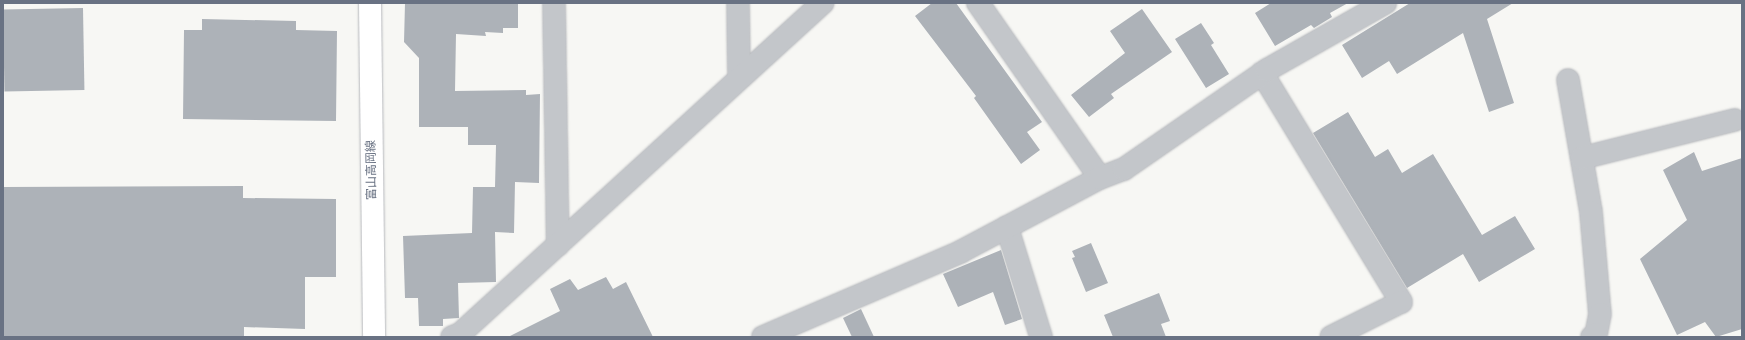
<!DOCTYPE html>
<html>
<head>
<meta charset="utf-8">
<style>
	body { margin:0 }
	#map { position:relative; width:1745px; height:340px; overflow:hidden; background:#f7f7f4; font-family:"Fira Sans Condensed","Noto Sans JP",sans-serif }
	div>[style] { position:absolute }
	.building>* { inset:0; background:#adb2b8; transform-origin:0 0 }
	.roads { filter:drop-shadow(0 0 1px #b7b9bd) drop-shadow(0 0 1px #b7b9bd) }
	.street>* { height:22px; margin:-11px; padding:0 11px; transform-origin:11px; border-radius:11px; background:#c3c6ca }
	.primary>* { height:22px; margin:-11px; padding:0 11px; transform-origin:11px; border-radius:11px; background:#fff }
	span { translate:-50% -50%; white-space:nowrap; text-align:center; line-height:1.15; -webkit-text-stroke:4px #fff; paint-order:stroke }
	.street-label { font-size:12px; color:#697283 }
	.frame { position:absolute; inset:0; border:4px solid #697283; pointer-events:none }
</style>
</head>
<body>
<div id="map">
	<div class="building">
		<i style="clip-path:polygon(405px 3px,518px 3px,518px 28px,503px 28px,503px 33px,485px 32px,486px 36px,456px 34px,455px 91px,526px 90px,526px 95px,540px 94px,539px 183px,515px 182px,514px 233px,495px 232px,496px 282px,458px 283px,459px 318px,443px 319px,443px 326px,419px 326px,418px 298px,405px 298px,403px 236px,472px 233px,473px 187px,495px 187px,496px 145px,468px 145px,468px 127px,419px 127px,419px 58px,404px 42px)"></i>
		<i style="clip-path:polygon(932px 3px,956px 3px,1042px 122px,1027px 132px,1040px 150px,1021px 164px,974px 98px,976px 96px,915px 16px)"></i>
		<i style="clip-path:polygon(1271px 3px,1348px 3px,1330px 13px,1332px 17px,1314px 28px,1311px 25px,1275px 46px,1255px 13px)"></i>
		<i style="clip-path:polygon(1410px 3px,1513px 3px,1487px 19px,1514px 103px,1489px 112px,1463px 33px,1397px 74px,1389px 61px,1362px 78px,1342px 45px)"></i>
		<i style="left:83px;top:8px;width:82px;height:80px;rotate:89deg"></i>
		<i style="clip-path:polygon(1142px 9px,1172px 52px,1111px 94px,1114px 98px,1089px 117px,1071px 95px,1125px 53px,1110px 31px)"></i>
		<i style="clip-path:polygon(202px 19px,296px 21px,296px 30px,337px 31px,336px 121px,183px 119px,184px 30px,202px 30px)"></i>
		<i style="clip-path:polygon(1201px 23px,1214px 43px,1211px 45px,1229px 74px,1206px 88px,1175px 39px)"></i>
		<i style="clip-path:polygon(1348px 112px,1375px 157px,1388px 149px,1402px 173px,1433px 154px,1482px 235px,1515px 216px,1535px 249px,1479px 282px,1463px 254px,1407px 288px,1313px 133px)"></i>
		<i style="clip-path:polygon(1694px 152px,1702px 171px,1742px 158px,1742px 329px,1716px 337px,1705px 322px,1677px 335px,1640px 259px,1687px 220px,1663px 170px)"></i>
		<i style="clip-path:polygon(243px 186px,243px 198px,336px 199px,336px 277px,305px 277px,305px 329px,244px 327px,244px 337px,3px 337px,3px 187px)"></i>
		<i style="clip-path:polygon(1091px 243px,1108px 283px,1086px 292px,1072px 258px,1075px 257px,1072px 251px)"></i>
		<i style="clip-path:polygon(1001px 250px,1022px 319px,1005px 325px,993px 292px,958px 307px,943px 274px)"></i>
		<i style="clip-path:polygon(606px 277px,613px 289px,626px 282px,653px 337px,508px 337px,560px 311px,550px 289px,570px 279px,578px 290px)"></i>
		<i style="clip-path:polygon(1159px 293px,1170px 321px,1161px 324px,1166px 337px,1113px 337px,1104px 315px)"></i>
		<i style="clip-path:polygon(861px 309px,874px 337px,852px 337px,843px 318px)"></i>
	</div>
	<div class="roads">
		<div class="street">
			<i style="left:554px;top:3px;width:242px;rotate:89.1deg"></i>
			<i style="left:738px;top:3px;width:75px;rotate:89.2deg"></i>
			<i style="left:978px;top:3px;width:213px;rotate:55.1deg"></i>
			<i style="left:1262px;top:73px;width:268px;rotate:58.7deg"></i>
			<i style="left:1401px;top:302px;width:78px;rotate:153.4deg"></i>
			<i style="left:1568px;top:80px;width:134px;rotate:80.1deg"></i>
			<i style="left:1591px;top:212px;width:102px;rotate:85deg"></i>
			<i style="left:1600px;top:314px;width:20px;rotate:101deg"></i>
			<i style="left:1596px;top:334px;width:5px;rotate:143deg"></i>
			<i style="left:1582px;top:158px;width:157px;rotate:-14deg"></i>
			<i style="left:1007px;top:227px;width:115px;rotate:72.8deg"></i>
			<i style="left:452px;top:337px;width:9px;rotate:-21deg"></i>
			<i style="left:460px;top:334px;width:491px;rotate:-42.4deg"></i>
			<i style="left:763px;top:337px;width:215px;rotate:-23.3deg"></i>
			<i style="left:960px;top:252px;width:158px;rotate:-27.9deg"></i>
			<i style="left:1100px;top:178px;width:26px;rotate:-21deg"></i>
			<i style="left:1124px;top:169px;width:174px;rotate:-34.7deg"></i>
			<i style="left:1267px;top:70px;width:136px;rotate:-29.6deg"></i>
		</div>
		<div class="primary">
			<i style="left:370px;top:3px;width:334px;rotate:89.3deg"></i>
		</div>
	</div>
	<div class="street-label">
		<span style="left:372px;top:170px;rotate:-91deg">富山高岡線</span>
	</div>
	<div class="frame"></div>
</div>
</body>
</html>
